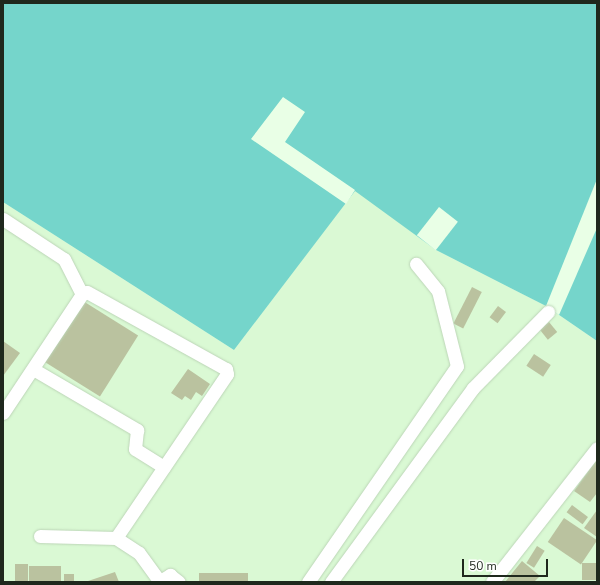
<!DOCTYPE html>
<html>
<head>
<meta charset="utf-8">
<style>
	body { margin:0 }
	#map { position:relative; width:600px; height:585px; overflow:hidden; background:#e9ffe6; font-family:"Nunito Sans",sans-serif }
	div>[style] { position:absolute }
	.built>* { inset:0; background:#daf9d4 }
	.water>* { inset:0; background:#75d5cb }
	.pier>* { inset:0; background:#e9ffe6; transform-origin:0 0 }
	.building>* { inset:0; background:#bac29f; transform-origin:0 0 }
	.roads { filter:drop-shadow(0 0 1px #bcd5b7) drop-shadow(0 0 1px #bcd5b7) }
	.minor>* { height:13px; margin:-6.5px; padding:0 6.5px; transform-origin:6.5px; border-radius:6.5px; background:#fff }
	span { translate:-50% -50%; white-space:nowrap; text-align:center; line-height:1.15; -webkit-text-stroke:3.5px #fff; paint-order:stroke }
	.frame { position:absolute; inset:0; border:4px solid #1f281d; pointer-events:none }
	.scale { position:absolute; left:462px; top:559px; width:86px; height:18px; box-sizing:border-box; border:2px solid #1f281d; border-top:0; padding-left:5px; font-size:12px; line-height:14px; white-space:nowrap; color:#1f281d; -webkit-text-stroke:3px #fff; paint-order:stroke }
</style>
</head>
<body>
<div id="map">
	<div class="built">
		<i style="clip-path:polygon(355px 190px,436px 250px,546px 306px,597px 341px,597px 582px,3px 582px,3px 202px,234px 350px)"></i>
	</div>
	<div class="water">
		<i style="clip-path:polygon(3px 3px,597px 3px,597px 341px,546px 306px,436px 250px,355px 191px,234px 350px,3px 202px)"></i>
	</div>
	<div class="pier">
		<i style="clip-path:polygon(283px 97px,305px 112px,285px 142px,355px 190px,346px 204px,251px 139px)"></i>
		<i style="clip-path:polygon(597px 179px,597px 228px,559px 315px,546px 306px)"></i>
		<i style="left:439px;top:207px;width:24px;height:36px;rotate:38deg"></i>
	</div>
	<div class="building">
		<i style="left:472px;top:287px;width:11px;height:41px;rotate:27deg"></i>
		<i style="left:83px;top:301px;width:65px;height:72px;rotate:32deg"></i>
		<i style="left:498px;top:306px;width:10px;height:14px;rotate:37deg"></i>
		<i style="left:549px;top:322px;width:13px;height:12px;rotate:51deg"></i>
		<i style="clip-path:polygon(3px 341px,20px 353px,3px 376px)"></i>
		<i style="left:534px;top:354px;width:20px;height:14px;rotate:33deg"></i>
		<i style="clip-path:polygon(188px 369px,210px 384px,202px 396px,196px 392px,191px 400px,185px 396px,182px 400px,171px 393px)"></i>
		<i style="clip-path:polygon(597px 459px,597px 493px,590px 502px,574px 491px)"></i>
		<i style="left:572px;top:505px;width:20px;height:9px;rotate:37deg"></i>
		<i style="clip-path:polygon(597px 510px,597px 537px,584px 528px)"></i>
		<i style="left:564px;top:518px;width:40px;height:29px;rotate:34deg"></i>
		<i style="left:537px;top:546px;width:9px;height:20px;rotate:32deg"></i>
		<i style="clip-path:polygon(522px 561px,540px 576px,534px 582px,505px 582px)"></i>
		<i style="left:597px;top:563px;width:17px;height:15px;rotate:90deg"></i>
		<i style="left:15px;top:564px;width:13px;height:18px"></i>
		<i style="left:29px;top:566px;width:32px;height:16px"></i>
		<i style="clip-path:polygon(115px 572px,119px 582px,85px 582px)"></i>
		<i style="left:199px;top:573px;width:49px;height:9px"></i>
		<i style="left:64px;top:574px;width:10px;height:8px"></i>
	</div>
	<div class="roads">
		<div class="minor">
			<i style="left:3px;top:219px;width:73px;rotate:33.3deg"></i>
			<i style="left:64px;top:259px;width:39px;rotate:63deg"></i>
			<i style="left:33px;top:369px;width:121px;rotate:30.4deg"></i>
			<i style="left:137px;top:430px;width:19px;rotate:96deg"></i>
			<i style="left:135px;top:449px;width:34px;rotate:32deg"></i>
			<i style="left:3px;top:413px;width:143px;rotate:-56.4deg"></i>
			<i style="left:82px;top:294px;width:5px;rotate:-22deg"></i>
			<i style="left:87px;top:292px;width:159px;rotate:29deg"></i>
			<i style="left:226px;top:369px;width:5px;rotate:79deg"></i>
			<i style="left:227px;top:374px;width:198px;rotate:124.1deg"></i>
			<i style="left:40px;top:536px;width:76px;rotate:1.5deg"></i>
			<i style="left:116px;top:538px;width:27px;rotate:33deg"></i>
			<i style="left:139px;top:553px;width:36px;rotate:54deg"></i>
			<i style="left:160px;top:581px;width:12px;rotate:-31deg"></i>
			<i style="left:170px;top:575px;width:11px;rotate:38deg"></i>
			<i style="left:308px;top:582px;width:262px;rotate:-55.4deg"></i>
			<i style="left:457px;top:366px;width:77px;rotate:-104.2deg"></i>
			<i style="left:438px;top:291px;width:35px;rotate:-129deg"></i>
			<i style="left:331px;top:582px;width:240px;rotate:-53.8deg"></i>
			<i style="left:473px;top:388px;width:107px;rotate:-45.4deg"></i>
			<i style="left:492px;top:582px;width:170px;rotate:-51.9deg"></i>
		</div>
	</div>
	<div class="frame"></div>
	<div class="scale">50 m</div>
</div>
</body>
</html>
